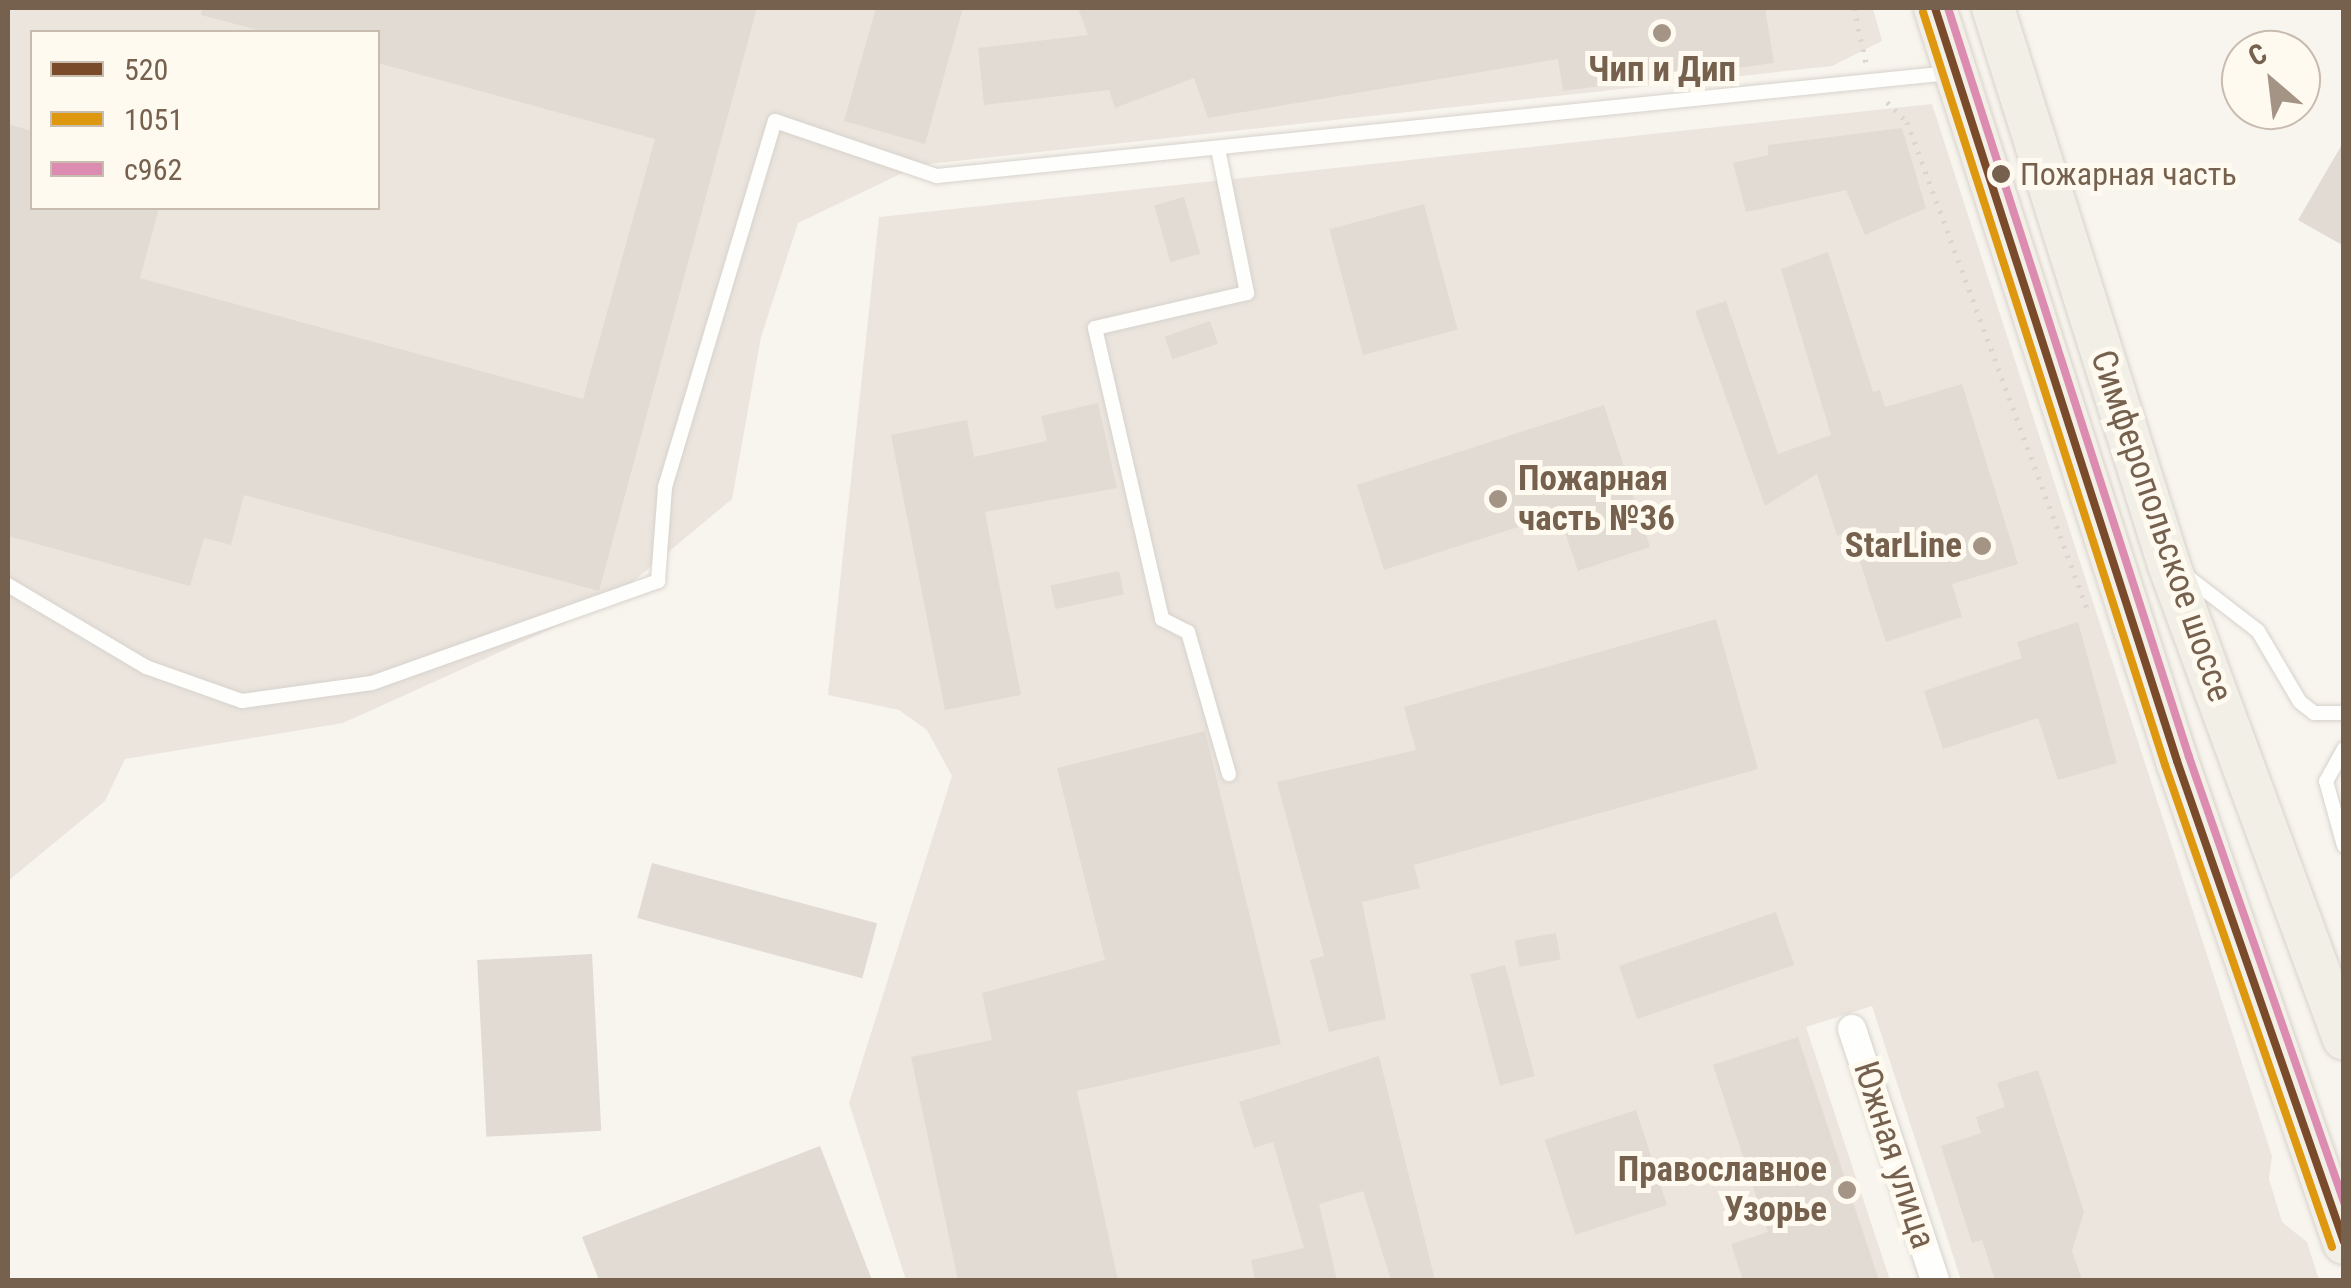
<!DOCTYPE html>
<html>
<head>
<meta charset="utf-8">
<style>
	body { margin:0 }
	#map { position:relative; width:2351px; height:1288px; overflow:hidden; background:#f8f5ee; font-family:"Roboto Condensed",sans-serif }
	div>[style] { position:absolute }
	.industrial>* { inset:0; background:#ebe5de }
	.building>* { inset:0; background:#e2dbd3; transform-origin:0 0 }
	.path>* { height:5px; margin-top:-2.5px; transform-origin:0; background:repeating-linear-gradient(90deg,#dad5cf 0 2.5px,transparent 0 10.5px) }
	.roads { filter:drop-shadow(0 0 2px #d7d2cc) drop-shadow(0 0 2px #d7d2cc) }
	.service>* { height:14px; margin:-7px; padding:0 7px; transform-origin:7px; border-radius:7px; background:#fefefc }
	.minor>* { height:28px; margin:-14px; padding:0 14px; transform-origin:14px; border-radius:14px; background:#fefefc }
	.primary>* { height:42px; margin:-21px; padding:0 21px; transform-origin:21px; border-radius:21px; background:#f2efe6 }
	.bus-1>* { height:8px; margin:-4px; padding:0 4px; transform-origin:4px; border-radius:4px; background:#7a4b2a }
	.bus-2>* { height:8px; margin:-4px; padding:0 4px; transform-origin:4px; border-radius:4px; background:#dd9810 }
	.bus-3>* { height:8px; margin:-4px; padding:0 4px; transform-origin:4px; border-radius:4px; background:#dd8cb1 }
	.dots>* { width:28px; height:28px; translate:-50% -50%; box-sizing:border-box; border:5px solid #fefaf0; border-radius:50% }
	span { translate:-50% -50%; white-space:nowrap; text-align:center; line-height:1.15; -webkit-text-stroke:10px #fefaf0; paint-order:stroke }
	.bus-label { font-size:32px; color:#76604e }
	.left { translate:0 -50%; text-align:left }
	.poi-label { font-size:35px; color:#76604e; font-weight:700 }
	.right { translate:-100% -50%; text-align:right }
	.street-label { font-size:35px; color:#76604e }
	.frame { position:absolute; inset:0; border:10px solid #76604e; pointer-events:none }
	.legend { position:absolute; left:30px; top:30px; width:350px; height:180px; box-sizing:border-box; background:#fefaf0; border:2px solid #c8bcaf; margin:0; padding:12px 18px; list-style:none; font-size:30px; color:#76604e }
	.legend li { display:flex; align-items:center; gap:20px; height:50px }
	.legend b { width:50px; border:2px solid #c8bcaf }
	.north { position:absolute; left:2221px; top:30px; width:100px; height:100px; box-sizing:border-box; background:#fefaf0; border:2px solid #c8bcaf; border-radius:50%; rotate:332deg; font-size:28px; font-weight:700; line-height:40px; text-align:center; color:#76604e }
	.north::after { content:''; display:block; margin:auto; width:35px; height:45px; background:#a49486; clip-path:polygon(50% 0,100% 100%,50% 72%,0 100%) }
</style>
</head>
<body>
<div id="map">
	<div class="industrial">
		<i style="clip-path:polygon(evenodd,8px 8px,1873px 8px,1882px 41px,1832px 66px,919px 165px,798px 223px,761px 337px,732px 499px,606px 604px,343px 723px,125px 759px,105px 801px,8px 881px,8px 8px,32px 32px,378px 32px,378px 208px,32px 208px,32px 32px)"></i>
		<i style="clip-path:polygon(1932px 104px,2272px 1156px,2269px 1179px,2282px 1222px,2307px 1242px,2319px 1280px,1961px 1280px,1872px 1006px,1806px 1027px,1890px 1280px,906px 1280px,849px 1103px,952px 776px,927px 730px,899px 710px,828px 695px,879px 217px)"></i>
	</div>
	<div class="building">
		<i style="clip-path:polygon(202px 8px,757px 8px,599px 591px,244px 495px,231px 545px,204px 538px,190px 586px,8px 536px,8px 124px,32px 131px,32px 208px,159px 208px,140px 278px,583px 399px,655px 139px,378px 63px,378px 32px,265px 32px,201px 15px)"></i>
		<i style="clip-path:polygon(876px 8px,963px 8px,925px 144px,844px 121px)"></i>
		<i style="clip-path:polygon(1078px 8px,1765px 8px,1774px 63px,1563px 91px,1558px 59px,1208px 118px,1194px 78px,1115px 108px,1109px 90px,984px 105px,978px 48px,1088px 35px)"></i>
		<i style="clip-path:polygon(1902px 128px,1926px 208px,1865px 235px,1846px 190px,1746px 212px,1733px 163px,1768px 155px,1768px 145px)"></i>
		<i style="clip-path:polygon(2344px 141px,2344px 246px,2298px 220px)"></i>
		<i style="left:1184px;top:197px;width:59px;height:31px;rotate:74deg"></i>
		<i style="left:1424px;top:204px;width:130px;height:98px;rotate:75deg"></i>
		<i style="clip-path:polygon(1828px 252px,1873px 392px,1880px 390px,1885px 407px,1962px 384px,2018px 564px,1952px 584px,1962px 617px,1886px 642px,1850px 531px,1837px 536px,1817px 474px,1765px 506px,1695px 311px,1726px 301px,1778px 454px,1831px 435px,1781px 269px)"></i>
		<i style="left:1210px;top:321px;width:24px;height:48px;rotate:71deg"></i>
		<i style="clip-path:polygon(1098px 403px,1117px 488px,985px 512px,1021px 695px,945px 710px,891px 435px,967px 420px,974px 457px,1047px 441px,1041px 416px)"></i>
		<i style="clip-path:polygon(1604px 405px,1650px 547px,1578px 571px,1559px 514px,1384px 570px,1357px 485px)"></i>
		<i style="left:1119px;top:571px;width:24px;height:70px;rotate:78deg"></i>
		<i style="clip-path:polygon(1716px 619px,1758px 769px,1414px 865px,1420px 888px,1362px 902px,1386px 1019px,1329px 1032px,1310px 960px,1324px 956px,1277px 782px,1416px 750px,1404px 707px)"></i>
		<i style="clip-path:polygon(2078px 622px,2117px 763px,2058px 780px,2038px 718px,1943px 749px,1924px 691px,2022px 658px,2017px 642px)"></i>
		<i style="clip-path:polygon(1205px 731px,1281px 1044px,1077px 1091px,1118px 1280px,958px 1280px,911px 1057px,992px 1040px,982px 993px,1105px 960px,1057px 768px)"></i>
		<i style="left:652px;top:863px;width:233px;height:57px;rotate:15deg"></i>
		<i style="left:1776px;top:912px;width:56px;height:166px;rotate:71deg"></i>
		<i style="left:1556px;top:933px;width:27px;height:42px;rotate:80deg"></i>
		<i style="left:592px;top:954px;width:177px;height:115px;rotate:87deg"></i>
		<i style="left:1505px;top:965px;width:115px;height:36px;rotate:75deg"></i>
		<i style="clip-path:polygon(1798px 1037px,1879px 1280px,1743px 1280px,1731px 1244px,1768px 1232px,1713px 1065px)"></i>
		<i style="clip-path:polygon(1379px 1056px,1435px 1280px,1391px 1280px,1363px 1191px,1319px 1204px,1337px 1280px,1255px 1280px,1251px 1260px,1304px 1248px,1273px 1142px,1254px 1148px,1239px 1102px)"></i>
		<i style="clip-path:polygon(2038px 1070px,2084px 1212px,2072px 1251px,2082px 1280px,1995px 1280px,1982px 1240px,1972px 1243px,1941px 1146px,1981px 1133px,1976px 1117px,2005px 1107px,1997px 1083px)"></i>
		<i style="left:1636px;top:1110px;width:100px;height:96px;rotate:72deg"></i>
		<i style="clip-path:polygon(820px 1146px,872px 1280px,599px 1280px,582px 1237px)"></i>
	</div>
	<div class="path">
		<i style="left:1854px;top:8px;width:56px;rotate:77.7deg"></i>
		<i style="left:1887px;top:102px;width:28px;rotate:45deg"></i>
		<i style="left:1907px;top:122px;width:521px;rotate:69.69deg"></i>
	</div>
	<div class="roads">
		<div class="service">
			<i style="left:1218px;top:149px;width:147px;rotate:78.6deg"></i>
			<i style="left:1247px;top:293px;width:156px;rotate:167deg"></i>
			<i style="left:1095px;top:328px;width:299px;rotate:77deg"></i>
			<i style="left:1162px;top:619px;width:29px;rotate:27deg"></i>
			<i style="left:1188px;top:632px;width:148px;rotate:73.9deg"></i>
			<i style="left:2184px;top:574px;width:93px;rotate:37.6deg"></i>
			<i style="left:2258px;top:631px;width:82px;rotate:59.4deg"></i>
			<i style="left:2300px;top:702px;width:18px;rotate:38deg"></i>
			<i style="left:2314px;top:713px;width:30px"></i>
			<i style="left:8px;top:585px;width:161px;rotate:30.7deg"></i>
			<i style="left:146px;top:667px;width:102px;rotate:19.5deg"></i>
			<i style="left:242px;top:701px;width:131px;rotate:-7.9deg"></i>
			<i style="left:372px;top:683px;width:304px;rotate:-19.6deg"></i>
			<i style="left:658px;top:581px;width:94px;rotate:-85.7deg"></i>
			<i style="left:665px;top:487px;width:382px;rotate:-73.3deg"></i>
			<i style="left:775px;top:121px;width:171px;rotate:18.8deg"></i>
			<i style="left:937px;top:176px;width:1018px;rotate:-5.81deg"></i>
			<i style="left:2344px;top:749px;width:37px;rotate:119deg"></i>
			<i style="left:2326px;top:781px;width:67px;rotate:74.5deg"></i>
		</div>
		<div class="minor">
			<i style="left:1852px;top:1029px;width:264px;rotate:71.7deg"></i>
		</div>
		<div class="primary">
			<i style="left:1935px;top:8px;width:791px;rotate:72.18deg"></i>
			<i style="left:2177px;top:761px;width:510px;rotate:70.89deg"></i>
			<i style="left:1993px;top:8px;width:584px;rotate:72.46deg"></i>
			<i style="left:2169px;top:565px;width:505px;rotate:69.74deg"></i>
		</div>
	</div>
	<div class="bus-1">
		<i style="left:1935px;top:8px;width:791px;rotate:72.18deg"></i>
		<i style="left:2177px;top:761px;width:509px;rotate:70.85deg"></i>
	</div>
	<div class="bus-2">
		<i style="left:1923px;top:12px;width:791px;rotate:72.18deg"></i>
		<i style="left:2165px;top:765px;width:510px;rotate:70.89deg"></i>
	</div>
	<div class="bus-3">
		<i style="left:1948px;top:8px;width:787px;rotate:72.16deg"></i>
		<i style="left:2189px;top:757px;width:472px;rotate:70.8deg"></i>
	</div>
	<div class="dots">
		<i style="left:1662px;top:33px;background:#a49486"></i>
		<i style="left:2001px;top:174px;background:#76604e"></i>
		<i style="left:1498px;top:499px;background:#a49486"></i>
		<i style="left:1982px;top:546px;background:#a49486"></i>
		<i style="left:1847px;top:1190px;background:#a49486"></i>
	</div>
	<div class="bus-label">
		<span class="left" style="left:2020px;top:174px">Пожарная часть</span>
	</div>
	<div class="poi-label">
		<span style="left:1662px;top:70px">Чип и Дип</span>
		<span class="left" style="left:1518px;top:499px">Пожарная<br>часть №36</span>
		<span class="right" style="left:1962px;top:546px">StarLine</span>
		<span class="right" style="left:1827px;top:1190px">Православное<br>Узорье</span>
	</div>
	<div class="street-label">
		<span style="left:2161px;top:526px;rotate:71deg">Симферопольское шоссе</span>
		<span style="left:1894px;top:1155px;rotate:72deg">Южная улица</span>
	</div>
	<div class="frame"></div>
	<ul class="legend">
	<li><b style="height:12px;background:#7a4b2a"></b>520</li>
	<li><b style="height:12px;background:#dd9810"></b>1051</li>
	<li><b style="height:12px;background:#dd8cb1"></b>с962</li>
	</ul>
	<div class="north">С</div>
</div>
</body>
</html>
